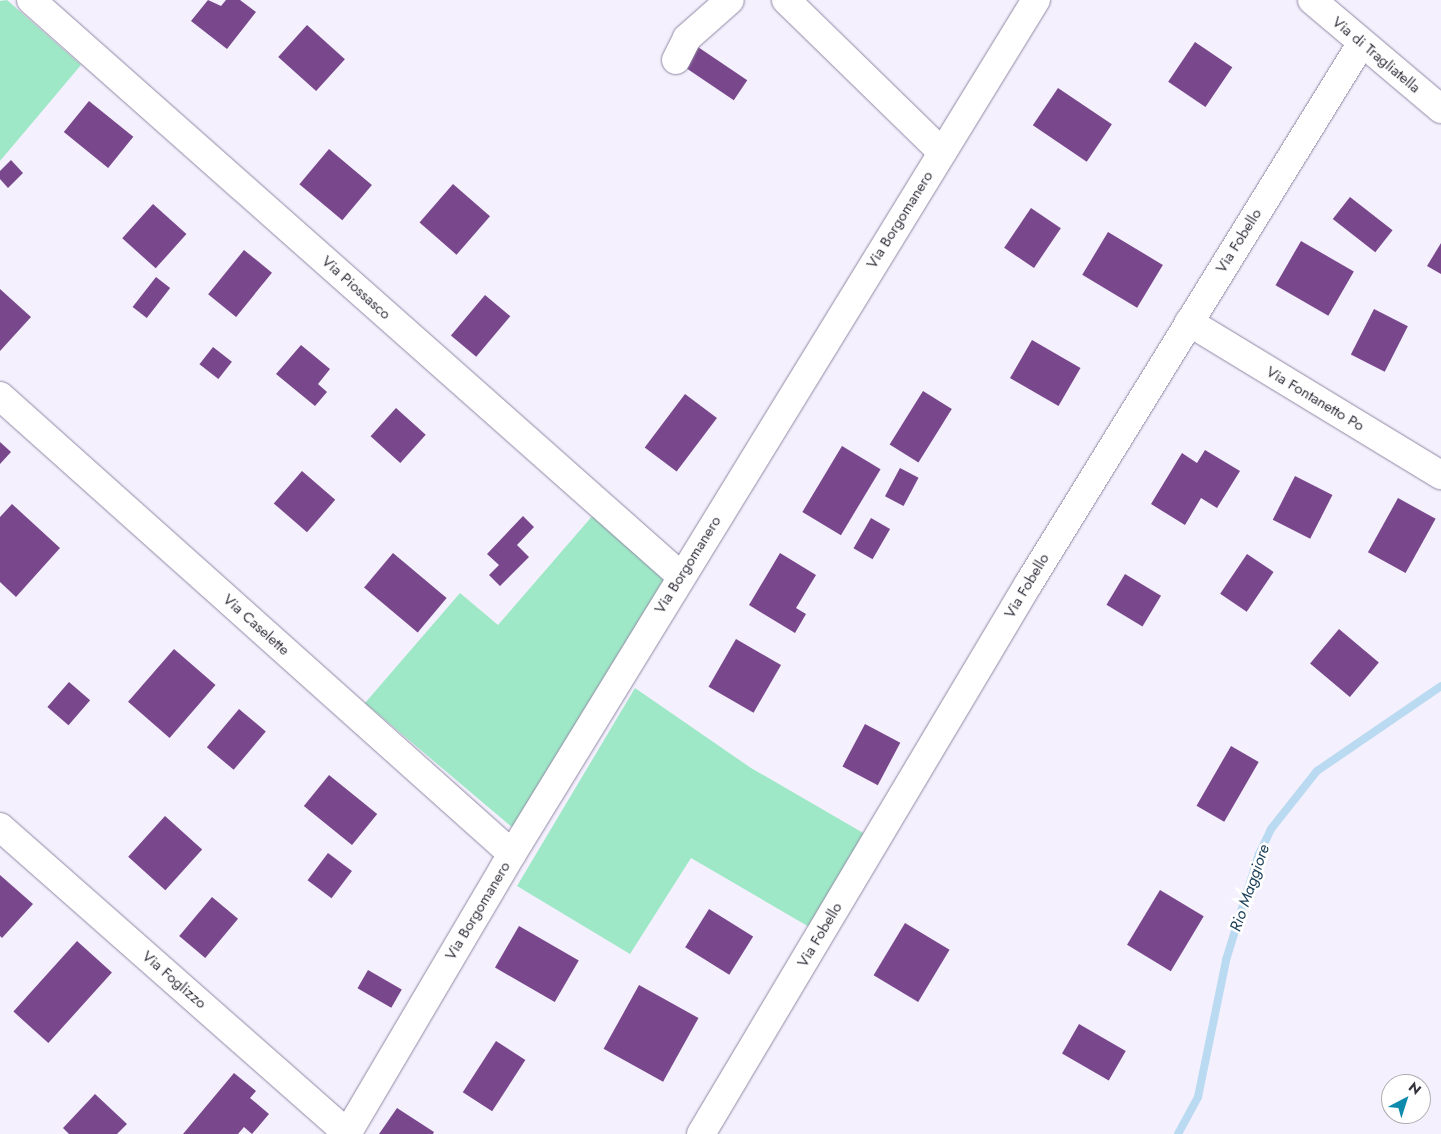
<!DOCTYPE html>
<html>
<head>
<meta charset="utf-8">
<style>
	body { margin:0 }
	#map { position:relative; width:1441px; height:1134px; overflow:hidden; background:#f4f0fd; font-family:Jost,sans-serif }
	div>[style] { position:absolute }
	.green>* { inset:0; background:#9fe8c7 }
	.stream>* { height:8px; margin:-4px; padding:0 4px; transform-origin:4px; border-radius:4px; background:#badaf2 }
	.building>* { inset:0; background:#79488c; transform-origin:0 0 }
	.roads { filter:drop-shadow(0 0 1px #9188a5) drop-shadow(0 0 1px #9188a5) }
	.minor>* { height:28px; margin:-14px; padding:0 14px; transform-origin:14px; border-radius:14px; background:#fff }
	span { translate:-50% -50%; white-space:nowrap; text-align:center; line-height:1.15; -webkit-text-stroke:5px #fff; paint-order:stroke }
	.street-label { font-size:15px; color:#36323e }
	.water-label { font-size:16px; color:#1c3f58; font-style:italic }
	.north { position:absolute; left:1381px; top:1074px; width:50px; height:50px; box-sizing:border-box; background:#fff; border:1px solid #afadb2; border-radius:50%; rotate:40deg; font-size:14px; font-weight:700; line-height:20px; text-align:center; color:#36323e }
	.north::after { content:''; display:block; margin:auto; width:18px; height:22px; background:#0e8aac; clip-path:polygon(50% 0,100% 100%,50% 72%,0 100%) }
</style>
</head>
<body>
<div id="map">
	<div class="green">
		<i style="clip-path:polygon(7px 0,81px 65px,0 161px,0 1px)"></i>
		<i style="clip-path:polygon(594px 514px,667px 578px,513px 828px,365px 703px,460px 593px,498px 625px)"></i>
		<i style="clip-path:polygon(635px 688px,751px 768px,865px 834px,811px 928px,691px 858px,630px 954px,517px 886px)"></i>
	</div>
	<div class="stream">
		<i style="left:1178px;top:1134px;width:42px;rotate:-61.6deg"></i>
		<i style="left:1198px;top:1097px;width:140px;rotate:-78.4deg"></i>
		<i style="left:1226px;top:960px;width:111px;rotate:-72.7deg"></i>
		<i style="left:1259px;top:854px;width:28px;rotate:-64deg"></i>
		<i style="left:1271px;top:829px;width:74px;rotate:-51.6deg"></i>
		<i style="left:1317px;top:771px;width:150px;rotate:-34.4deg"></i>
	</div>
	<div class="building">
		<i style="clip-path:polygon(208px 0,221px 6px,226px 0,240px 0,256px 12px,227px 49px,191px 21px)"></i>
		<i style="left:307px;top:25px;width:51px;height:43px;rotate:42deg"></i>
		<i style="left:1195px;top:42px;width:45px;height:48px;rotate:34deg"></i>
		<i style="left:695px;top:45px;width:63px;height:24px;rotate:34deg"></i>
		<i style="left:1058px;top:88px;width:65px;height:45px;rotate:34deg"></i>
		<i style="left:89px;top:101px;width:57px;height:40px;rotate:39deg"></i>
		<i style="left:329px;top:149px;width:56px;height:46px;rotate:40deg"></i>
		<i style="clip-path:polygon(11px 160px,23px 173px,8px 188px,0 179px,0 171px)"></i>
		<i style="left:453px;top:184px;width:49px;height:51px;rotate:41deg"></i>
		<i style="left:1350px;top:197px;width:54px;height:28px;rotate:38deg"></i>
		<i style="left:153px;top:204px;width:45px;height:46px;rotate:42deg"></i>
		<i style="left:1031px;top:208px;width:36px;height:48px;rotate:34deg"></i>
		<i style="left:1108px;top:232px;width:64px;height:50px;rotate:31deg"></i>
		<i style="left:1301px;top:241px;width:61px;height:51px;rotate:30deg"></i>
		<i style="clip-path:polygon(1441px 243px,1441px 274px,1427px 266px)"></i>
		<i style="left:244px;top:250px;width:36px;height:57px;rotate:39deg"></i>
		<i style="left:156px;top:277px;width:18px;height:38px;rotate:38deg"></i>
		<i style="clip-path:polygon(0 289px,31px 317px,0 351px)"></i>
		<i style="left:485px;top:295px;width:33px;height:53px;rotate:40deg"></i>
		<i style="left:1374px;top:309px;width:38px;height:51px;rotate:27deg"></i>
		<i style="left:1032px;top:340px;width:56px;height:44px;rotate:30deg"></i>
		<i style="clip-path:polygon(301px 345px,330px 369px,318px 384px,327px 392px,315px 406px,276px 374px)"></i>
		<i style="left:213px;top:347px;width:24px;height:22px;rotate:38deg"></i>
		<i style="left:923px;top:391px;width:34px;height:63px;rotate:32deg"></i>
		<i style="left:685px;top:394px;width:40px;height:67px;rotate:37deg"></i>
		<i style="left:396px;top:408px;width:40px;height:38px;rotate:42deg"></i>
		<i style="clip-path:polygon(0 442px,11px 452px,0 464px)"></i>
		<i style="left:842px;top:446px;width:45px;height:77px;rotate:31deg"></i>
		<i style="clip-path:polygon(1205px 450px,1240px 471px,1217px 508px,1201px 498px,1185px 525px,1151px 504px,1182px 453px,1197px 463px)"></i>
		<i style="left:900px;top:468px;width:21px;height:32px;rotate:28deg"></i>
		<i style="left:302px;top:471px;width:44px;height:43px;rotate:41deg"></i>
		<i style="left:1295px;top:476px;width:42px;height:49px;rotate:27deg"></i>
		<i style="left:1398px;top:498px;width:43px;height:62px;rotate:29deg"></i>
		<i style="clip-path:polygon(12px 504px,60px 548px,16px 597px,0 582px,0 517px)"></i>
		<i style="clip-path:polygon(523px 516px,534px 527px,517px 545px,529px 557px,500px 586px,489px 575px,499px 565px,487px 554px)"></i>
		<i style="left:871px;top:518px;width:22px;height:35px;rotate:30deg"></i>
		<i style="left:393px;top:553px;width:70px;height:45px;rotate:40deg"></i>
		<i style="clip-path:polygon(780px 553px,816px 575px,796px 608px,806px 614px,795px 633px,749px 605px)"></i>
		<i style="left:1247px;top:554px;width:32px;height:48px;rotate:34deg"></i>
		<i style="left:1125px;top:574px;width:42px;height:36px;rotate:31deg"></i>
		<i style="left:1339px;top:629px;width:52px;height:45px;rotate:40deg"></i>
		<i style="left:736px;top:639px;width:52px;height:55px;rotate:30deg"></i>
		<i style="left:174px;top:649px;width:55px;height:70px;rotate:41deg"></i>
		<i style="left:69px;top:682px;width:28px;height:33px;rotate:41deg"></i>
		<i style="left:239px;top:709px;width:35px;height:50px;rotate:40deg"></i>
		<i style="left:865px;top:724px;width:40px;height:48px;rotate:28deg"></i>
		<i style="left:1231px;top:746px;width:32px;height:69px;rotate:30deg"></i>
		<i style="left:329px;top:775px;width:62px;height:40px;rotate:39deg"></i>
		<i style="left:165px;top:816px;width:50px;height:55px;rotate:42deg"></i>
		<i style="left:328px;top:853px;width:30px;height:34px;rotate:37deg"></i>
		<i style="clip-path:polygon(0 875px,33px 904px,2px 938px,0 936px)"></i>
		<i style="left:1160px;top:890px;width:51px;height:64px;rotate:31deg"></i>
		<i style="left:212px;top:897px;width:34px;height:51px;rotate:40deg"></i>
		<i style="left:709px;top:909px;width:52px;height:45px;rotate:32deg"></i>
		<i style="left:905px;top:923px;width:52px;height:61px;rotate:31deg"></i>
		<i style="left:519px;top:926px;width:69px;height:48px;rotate:30deg"></i>
		<i style="left:77px;top:941px;width:47px;height:95px;rotate:42deg"></i>
		<i style="left:368px;top:970px;width:39px;height:21px;rotate:30deg"></i>
		<i style="left:639px;top:985px;width:68px;height:73px;rotate:29deg"></i>
		<i style="left:1079px;top:1024px;width:54px;height:34px;rotate:30deg"></i>
		<i style="left:496px;top:1041px;width:35px;height:61px;rotate:33deg"></i>
		<i style="clip-path:polygon(234px 1073px,256px 1091px,250px 1098px,269px 1114px,252px 1134px,244px 1127px,238px 1134px,183px 1134px)"></i>
		<i style="clip-path:polygon(95px 1094px,127px 1124px,117px 1134px,69px 1134px,63px 1128px)"></i>
		<i style="clip-path:polygon(397px 1108px,434px 1132px,433px 1134px,379px 1134px)"></i>
	</div>
	<div class="roads">
		<div class="minor">
			<i style="left:31px;top:0;width:868px;rotate:41.55deg"></i>
			<i style="left:786px;top:0;width:218px;rotate:44.3deg"></i>
			<i style="left:1312px;top:0;width:169px;rotate:40.2deg"></i>
			<i style="left:676px;top:60px;width:25px;rotate:-63deg"></i>
			<i style="left:687px;top:38px;width:57px;rotate:-41.5deg"></i>
			<i style="left:1189px;top:322px;width:295px;rotate:31.3deg"></i>
			<i style="left:0;top:396px;width:687px;rotate:41.81deg"></i>
			<i style="left:0;top:827px;width:463px;rotate:41.4deg"></i>
			<i style="left:347px;top:1134px;width:325px;rotate:-59.5deg"></i>
			<i style="left:512px;top:854px;width:1002px;rotate:-58.47deg"></i>
			<i style="left:701px;top:1134px;width:641px;rotate:-59.24deg"></i>
			<i style="left:1029px;top:583px;width:633px;rotate:-58.37deg"></i>
		</div>
	</div>
	<div class="street-label">
		<span style="left:1376px;top:55px;rotate:40deg">Via di Tragliatella</span>
		<span style="left:900px;top:220px;rotate:-58deg">Via Borgomanero</span>
		<span style="left:1239px;top:241px;rotate:-58deg">Via Fobello</span>
		<span style="left:356px;top:288px;rotate:42deg">Via Piossasco</span>
		<span style="left:1315px;top:399px;rotate:31deg">Via Fontanetto Po</span>
		<span style="left:688px;top:565px;rotate:-58deg">Via Borgomanero</span>
		<span style="left:1027px;top:586px;rotate:-59deg">Via Fobello</span>
		<span style="left:256px;top:625px;rotate:42deg">Via Caselette</span>
		<span style="left:478px;top:911px;rotate:-59deg">Via Borgomanero</span>
		<span style="left:820px;top:935px;rotate:-59deg">Via Fobello</span>
		<span style="left:174px;top:980px;rotate:41deg">Via Foglizzo</span>
	</div>
	<div class="water-label">
		<span style="left:1250px;top:888px;rotate:-71deg">Rio Maggiore</span>
	</div>
	<div class="north">N</div>
</div>
</body>
</html>
